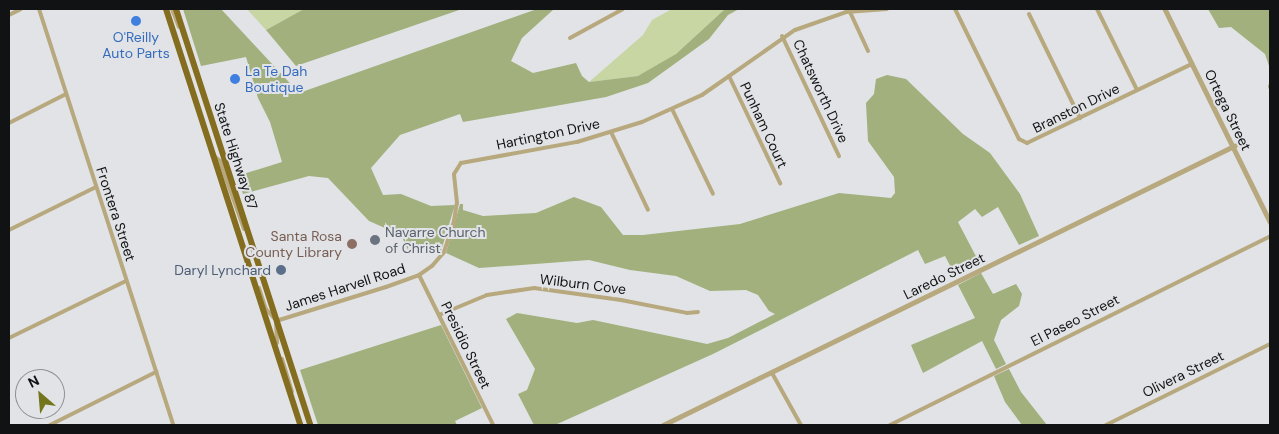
<!DOCTYPE html>
<html>
<head>
<meta charset="utf-8">
<style>
	body { margin:0 }
	#map { position:relative; width:1279px; height:434px; overflow:hidden; background:#e1e3e6; font-family:"DM Sans",sans-serif }
	div>[style] { position:absolute }
	.green>* { inset:0; background:#c7d6a2 }
	.forest>* { inset:0; background:#a1b07c }
	.minor>* { height:4px; margin:-2px; padding:0 2px; transform-origin:2px; border-radius:2px; background:#b7a87e }
	.tertiary>* { height:4.5px; margin:-2.25px; padding:0 2.25px; transform-origin:2.25px; border-radius:2.25px; background:#b7a87e }
	.trunk>* { height:6px; margin:-3px; padding:0 3px; transform-origin:3px; border-radius:3px; background:#846d1e }
	.dots>* { width:14px; height:14px; translate:-50% -50%; box-sizing:border-box; border:2px solid #e1e3e6; border-radius:50% }
	span { translate:-50% -50%; white-space:nowrap; text-align:center; line-height:1.15; -webkit-text-stroke:4px #e1e3e6; paint-order:stroke }
	.shop-label { font-size:14px; color:#366cbe }
	.left { translate:0 -50%; text-align:left }
	.street-label { font-size:14px; color:#111213 }
	.worship-label { font-size:14px; color:#5b616d }
	.education-label { font-size:14px; color:#785e54 }
	.right { translate:-100% -50%; text-align:right }
	.service-label { font-size:14px; color:#4e5e75 }
	.frame { position:absolute; inset:0; border:10px solid #111213; pointer-events:none }
	.north { position:absolute; left:15px; top:369px; width:50px; height:50px; box-sizing:border-box; background:#e1e3e6; border:1px solid #8e8f92; border-radius:50%; rotate:333deg; font-size:14px; font-weight:700; line-height:20px; text-align:center; color:#111213 }
	.north::after { content:''; display:block; margin:auto; width:18px; height:22px; background:#74761d; clip-path:polygon(50% 0,100% 100%,50% 72%,0 100%) }
</style>
</head>
<body>
<div id="map">
	<div class="green">
		<i style="clip-path:polygon(247px 9px,304px 9px,266px 30px)"></i>
		<i style="clip-path:polygon(672px 9px,725px 9px,676px 54px,658px 67px,638px 76px,589px 82px,643px 35px,652px 20px)"></i>
	</div>
	<div class="forest">
		<i style="clip-path:polygon(183px 9px,221px 9px,299px 93px,537px 9px,554px 9px,522px 38px,511px 61px,533px 73px,576px 63px,582px 76px,589px 82px,638px 76px,676px 54px,725px 9px,739px 9px,728px 15px,709px 39px,648px 83px,606px 97px,463px 122px,460px 114px,400px 135px,371px 168px,383px 195px,401px 194px,431px 206px,455px 205px,441px 251px,427px 246px,409px 252px,401px 235px,369px 221px,328px 178px,309px 176px,243px 194px,237px 176px,282px 162px,270px 122px,258px 98px,246px 57px,201px 66px)"></i>
		<i style="clip-path:polygon(304px 9px,462px 9px,296px 66px,266px 30px)"></i>
		<i style="clip-path:polygon(1208px 9px,1270px 9px,1270px 69px,1265px 54px,1231px 27px,1219px 28px)"></i>
		<i style="clip-path:polygon(887px 75px,906px 79px,963px 134px,990px 153px,1020px 194px,1039px 236px,1019px 245px,998px 207px,982px 217px,975px 209px,958px 222px,980px 264px,955px 275px,945px 256px,925px 264px,918px 250px,713px 354px,555px 425px,534px 425px,518px 394px,527px 390px,535px 369px,506px 319px,517px 313px,577px 323px,593px 320px,707px 344px,728px 338px,775px 314px,769px 311px,758px 295px,746px 290px,710px 291px,676px 276px,630px 270px,589px 260px,479px 268px,446px 253px,460px 204px,463px 204px,463px 210px,483px 216px,536px 213px,574px 197px,601px 207px,623px 235px,643px 235px,740px 224px,839px 193px,891px 198px,895px 193px,894px 177px,868px 141px,866px 103px,874px 94px,876px 79px)"></i>
		<i style="clip-path:polygon(981px 273px,993px 294px,1016px 284px,1022px 294px,1019px 306px,1001px 320px,994px 340px,1006px 364px,996px 369px,982px 341px,923px 373px,911px 345px,975px 318px,958px 285px)"></i>
		<i style="clip-path:polygon(441px 325px,482px 408px,455px 421px,457px 425px,318px 425px,300px 370px)"></i>
		<i style="clip-path:polygon(1009px 369px,1021px 392px,1047px 425px,1022px 425px,1005px 402px,994px 376px)"></i>
	</div>
	<div class="minor">
		<i style="left:39px;top:9px;width:437px;rotate:72.1deg"></i>
		<i style="left:172px;top:9px;width:19px;rotate:69deg"></i>
		<i style="left:955px;top:9px;width:145px;rotate:63.8deg"></i>
		<i style="left:1019px;top:139px;width:9px;rotate:27deg"></i>
		<i style="left:1027px;top:143px;width:183px;rotate:-25.6deg"></i>
		<i style="left:1097px;top:9px;width:90px;rotate:63.7deg"></i>
		<i style="left:850px;top:12px;width:43px;rotate:65.2deg"></i>
		<i style="left:1029px;top:14px;width:116px;rotate:63.9deg"></i>
		<i style="left:9px;top:15px;width:13px;rotate:-27deg"></i>
		<i style="left:782px;top:36px;width:133px;rotate:64.6deg"></i>
		<i style="left:570px;top:38px;width:60px;rotate:-28.7deg"></i>
		<i style="left:729px;top:76px;width:119px;rotate:64.5deg"></i>
		<i style="left:1270px;top:86px;width:1px;rotate:90deg"></i>
		<i style="left:672px;top:109px;width:94px;rotate:64.2deg"></i>
		<i style="left:9px;top:123px;width:64px;rotate:-27deg"></i>
		<i style="left:611px;top:132px;width:86px;rotate:64.6deg"></i>
		<i style="left:214px;top:156px;width:8px;rotate:40deg"></i>
		<i style="left:220px;top:161px;width:72px;rotate:70.6deg"></i>
		<i style="left:9px;top:230px;width:97px;rotate:-26.3deg"></i>
		<i style="left:419px;top:275px;width:167px;rotate:63.7deg"></i>
		<i style="left:259px;top:288px;width:22px;rotate:72deg"></i>
		<i style="left:266px;top:309px;width:13px;rotate:48deg"></i>
		<i style="left:439px;top:315px;width:52px;rotate:-22.6deg"></i>
		<i style="left:487px;top:295px;width:48px;rotate:-8.5deg"></i>
		<i style="left:534px;top:288px;width:88px;rotate:7.9deg"></i>
		<i style="left:621px;top:300px;width:67px;rotate:11.1deg"></i>
		<i style="left:687px;top:313px;width:11px;rotate:-5deg"></i>
		<i style="left:276px;top:321px;width:115px;rotate:-17.2deg"></i>
		<i style="left:386px;top:287px;width:35px;rotate:-20deg"></i>
		<i style="left:419px;top:275px;width:16px;rotate:-35deg"></i>
		<i style="left:432px;top:266px;width:18px;rotate:-49deg"></i>
		<i style="left:444px;top:252px;width:33px;rotate:-72deg"></i>
		<i style="left:454px;top:221px;width:18px;rotate:-81deg"></i>
		<i style="left:457px;top:203px;width:29px;rotate:-96deg"></i>
		<i style="left:454px;top:174px;width:13px;rotate:-58deg"></i>
		<i style="left:461px;top:163px;width:118px;rotate:-10.3deg"></i>
		<i style="left:577px;top:142px;width:68px;rotate:-17.1deg"></i>
		<i style="left:642px;top:122px;width:66px;rotate:-24.2deg"></i>
		<i style="left:702px;top:95px;width:113px;rotate:-35deg"></i>
		<i style="left:795px;top:30px;width:54px;rotate:-19.4deg"></i>
		<i style="left:846px;top:12px;width:41px;rotate:-4.2deg"></i>
		<i style="left:276px;top:323px;width:20px;rotate:87deg"></i>
		<i style="left:9px;top:338px;width:130px;rotate:-26deg"></i>
		<i style="left:282px;top:359px;width:34px;rotate:73deg"></i>
		<i style="left:772px;top:373px;width:60px;rotate:60.9deg"></i>
		<i style="left:50px;top:425px;width:119px;rotate:-26.6deg"></i>
		<i style="left:890px;top:425px;width:424px;rotate:-26.4deg"></i>
		<i style="left:1106px;top:425px;width:183px;rotate:-26.3deg"></i>
	</div>
	<div class="tertiary">
		<i style="left:1165px;top:9px;width:237px;rotate:63.7deg"></i>
		<i style="left:663px;top:425px;width:636px;rotate:-26.04deg"></i>
	</div>
	<div class="trunk">
		<i style="left:166px;top:9px;width:437px;rotate:72.1deg"></i>
		<i style="left:176px;top:9px;width:437px;rotate:72.1deg"></i>
	</div>
	<div class="dots">
		<i style="left:136px;top:21px;background:#3f7fe0"></i>
		<i style="left:235px;top:79px;background:#3f7fe0"></i>
		<i style="left:375px;top:240px;background:#6b7280"></i>
		<i style="left:352px;top:244px;background:#8d6e63"></i>
		<i style="left:281px;top:270px;background:#5c6f8a"></i>
	</div>
	<div class="shop-label">
		<span style="left:136px;top:45px">O'Reilly<br>Auto Parts</span>
		<span class="left" style="left:245px;top:79px">La Te Dah<br>Boutique</span>
	</div>
	<div class="street-label">
		<span style="left:821px;top:91px;rotate:65deg">Chatsworth Drive</span>
		<span style="left:1076px;top:108px;rotate:-26deg">Branston Drive</span>
		<span style="left:1228px;top:110px;rotate:64deg">Ortega Street</span>
		<span style="left:764px;top:125px;rotate:65deg">Punham Court</span>
		<span style="left:548px;top:134px;rotate:-12deg">Hartington Drive</span>
		<span style="left:236px;top:156px;rotate:72deg">State Highway 87</span>
		<span style="left:116px;top:214px;rotate:72deg">Frontera Street</span>
		<span style="left:944px;top:276px;rotate:-26deg">Laredo Street</span>
		<span style="left:583px;top:284px;rotate:7deg">Wilburn Cove</span>
		<span style="left:345px;top:287px;rotate:-18deg">James Harvell Road</span>
		<span style="left:1075px;top:320px;rotate:-27deg">El Paseo Street</span>
		<span style="left:466px;top:345px;rotate:64deg">Presidio Street</span>
		<span style="left:1183px;top:374px;rotate:-26deg">Olivera Street</span>
	</div>
	<div class="worship-label">
		<span class="left" style="left:385px;top:240px">Navarre Church<br>of Christ</span>
	</div>
	<div class="education-label">
		<span class="right" style="left:342px;top:244px">Santa Rosa<br>County Library</span>
	</div>
	<div class="service-label">
		<span class="right" style="left:271px;top:270px">Daryl Lynchard</span>
	</div>
	<div class="frame"></div>
	<div class="north">N</div>
</div>
</body>
</html>
